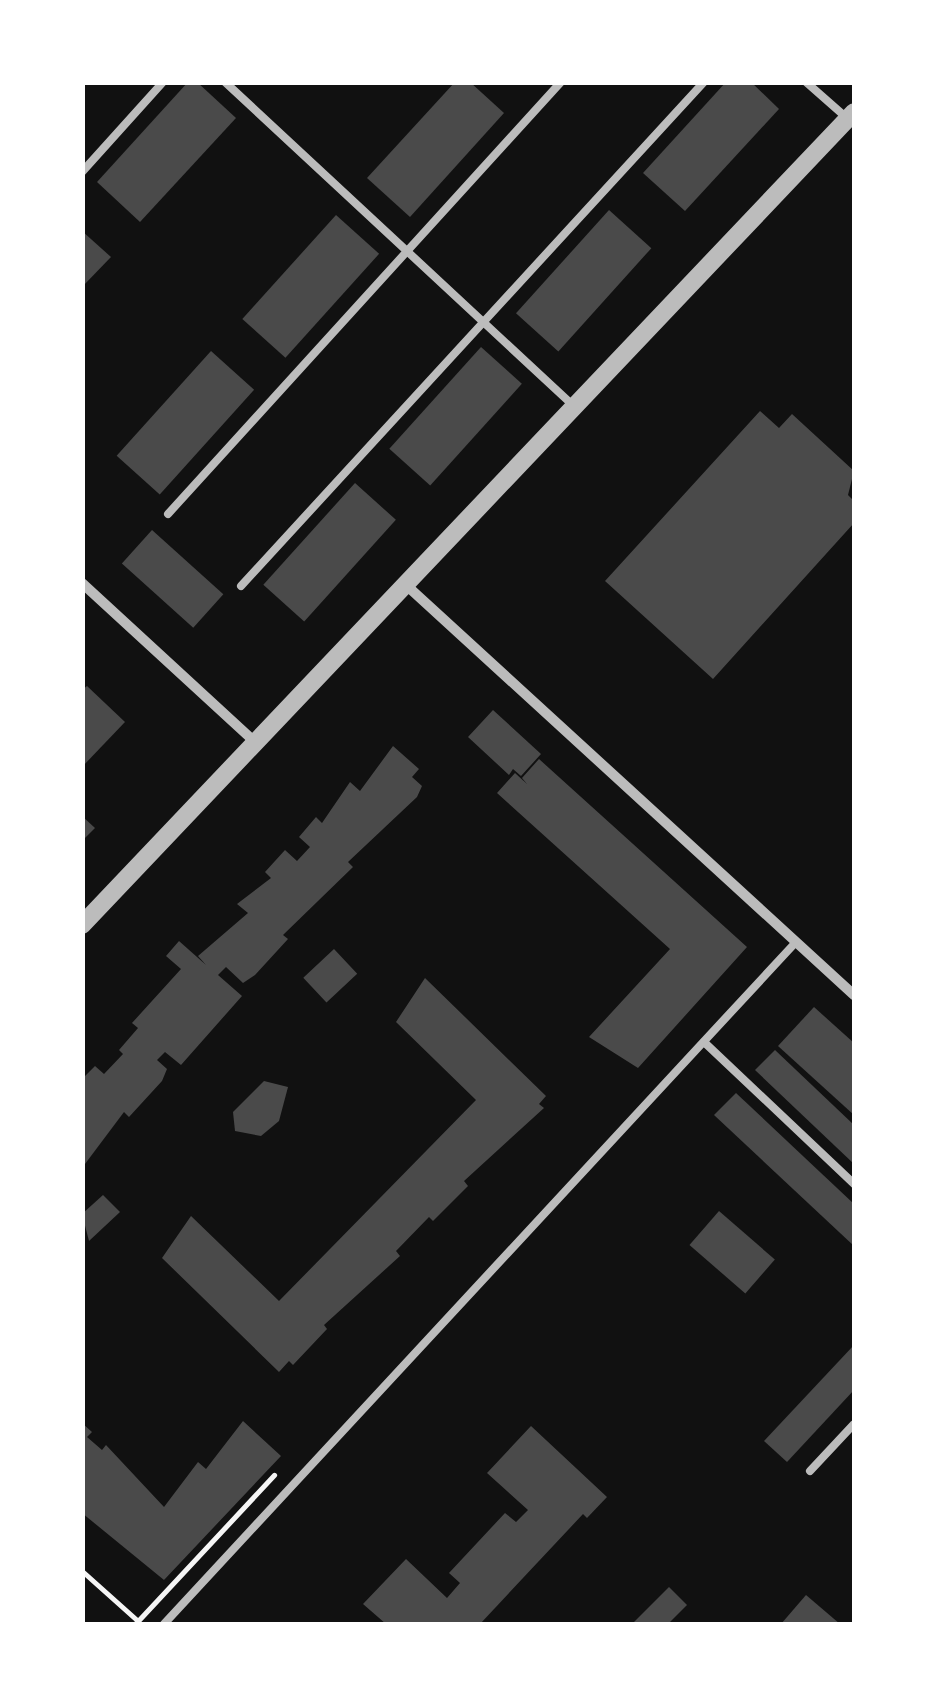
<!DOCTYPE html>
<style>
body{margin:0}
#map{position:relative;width:937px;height:1707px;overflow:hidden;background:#111;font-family:Lato,sans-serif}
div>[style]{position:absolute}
.building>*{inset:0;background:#4a4a4a;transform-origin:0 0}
.path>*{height:5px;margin:-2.5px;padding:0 2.5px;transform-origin:2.5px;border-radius:2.5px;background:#f5f5f5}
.service>*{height:8px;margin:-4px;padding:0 4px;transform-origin:4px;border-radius:4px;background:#bcbcbc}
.minor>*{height:10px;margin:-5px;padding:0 5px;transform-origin:5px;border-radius:5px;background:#bcbcbc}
.tertiary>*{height:18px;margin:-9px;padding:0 9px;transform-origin:9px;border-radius:9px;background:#bcbcbc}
span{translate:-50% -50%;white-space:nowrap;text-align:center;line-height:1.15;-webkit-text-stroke:10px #fff;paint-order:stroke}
.frame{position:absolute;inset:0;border:85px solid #fff;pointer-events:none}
</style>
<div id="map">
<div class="building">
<i style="clip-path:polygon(188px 82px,197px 82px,236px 118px,140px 222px,97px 182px)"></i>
<i style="clip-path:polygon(455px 82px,470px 82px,504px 113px,410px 217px,367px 178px)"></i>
<i style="clip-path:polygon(726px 82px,751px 82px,779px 109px,685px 211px,643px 173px)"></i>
<i style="left:609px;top:210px;width:57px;height:139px;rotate:42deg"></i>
<i style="left:336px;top:215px;width:58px;height:140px;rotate:42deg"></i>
<i style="clip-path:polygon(82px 231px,111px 257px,82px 287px)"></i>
<i style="left:481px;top:347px;width:55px;height:137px;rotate:42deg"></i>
<i style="left:211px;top:351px;width:58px;height:141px;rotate:42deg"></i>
<i style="clip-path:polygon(760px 411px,779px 428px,792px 414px,854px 471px,848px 495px,854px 501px,854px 523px,713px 679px,605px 581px)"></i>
<i style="left:355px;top:483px;width:55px;height:137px;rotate:42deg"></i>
<i style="left:152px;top:530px;width:96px;height:45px;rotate:42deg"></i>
<i style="clip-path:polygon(87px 686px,125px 722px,82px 767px,82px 690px)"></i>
<i style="clip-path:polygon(493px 710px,541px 754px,521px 776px,513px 769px,509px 775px,468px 737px)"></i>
<i style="clip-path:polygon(393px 746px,419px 769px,412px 777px,422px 786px,417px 797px,348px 862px,353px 867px,283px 935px,288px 939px,255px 975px,243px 983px,226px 967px,218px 975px,242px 996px,181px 1065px,165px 1052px,157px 1060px,167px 1069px,162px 1081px,129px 1117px,124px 1112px,82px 1168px,82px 1079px,95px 1066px,104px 1074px,123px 1054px,119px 1050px,138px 1028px,132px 1023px,181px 969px,166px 956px,179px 941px,206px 965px,198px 956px,248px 913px,237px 904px,271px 878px,265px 872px,285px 850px,297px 861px,310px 847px,299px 837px,316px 817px,322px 823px,350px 782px,360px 791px)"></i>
<i style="clip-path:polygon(539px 759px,747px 947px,638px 1068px,589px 1037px,670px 949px,497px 793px,515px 773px,527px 784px,522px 778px)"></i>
<i style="clip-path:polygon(82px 816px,95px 828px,82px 841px)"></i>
<i style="left:334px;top:949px;width:34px;height:42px;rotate:47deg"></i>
<i style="clip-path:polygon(425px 978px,546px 1096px,539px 1104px,544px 1108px,464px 1181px,468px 1186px,433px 1221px,429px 1217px,396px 1251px,400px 1256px,324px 1325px,327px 1329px,293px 1365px,289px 1361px,279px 1372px,162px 1258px,191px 1216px,279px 1301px,476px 1100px,396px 1022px)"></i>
<i style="clip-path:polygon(814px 1007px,854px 1043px,854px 1115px,778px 1046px)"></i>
<i style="clip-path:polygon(775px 1050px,854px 1125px,854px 1164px,755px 1070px)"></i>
<i style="clip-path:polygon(264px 1081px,288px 1087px,279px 1121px,261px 1136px,235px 1131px,233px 1112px)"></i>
<i style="clip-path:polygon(736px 1093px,854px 1204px,854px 1246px,714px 1115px)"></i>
<i style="clip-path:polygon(103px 1195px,120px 1212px,89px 1241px,82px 1214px)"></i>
<i style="left:719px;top:1211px;width:74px;height:45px;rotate:41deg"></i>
<i style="clip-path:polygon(854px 1345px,854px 1390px,787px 1462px,764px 1441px)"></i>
<i style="clip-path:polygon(243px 1421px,281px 1456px,164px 1580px,82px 1513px,82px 1423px,92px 1432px,87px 1437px,102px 1450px,106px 1445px,164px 1507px,198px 1462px,206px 1469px)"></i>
<i style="clip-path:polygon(531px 1426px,607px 1497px,587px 1518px,583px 1514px,480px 1624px,386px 1624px,363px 1604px,406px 1559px,447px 1598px,460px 1583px,449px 1573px,505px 1513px,516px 1522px,528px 1510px,487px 1473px)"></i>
<i style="clip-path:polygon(669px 1587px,687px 1605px,668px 1624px,632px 1624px)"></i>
<i style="clip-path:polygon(806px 1595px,840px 1624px,781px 1624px)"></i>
</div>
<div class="path">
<i style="left:82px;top:1571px;width:75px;rotate:41.8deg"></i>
<i style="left:135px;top:1624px;width:204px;rotate:-47deg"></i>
</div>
<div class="service">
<i style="left:225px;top:82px;width:474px;rotate:42.9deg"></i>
<i style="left:806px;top:82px;width:56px;rotate:41.4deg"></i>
<i style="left:82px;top:172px;width:121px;rotate:-48deg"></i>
<i style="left:168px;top:514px;width:584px;rotate:-47.71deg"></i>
<i style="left:241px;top:586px;width:684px;rotate:-47.43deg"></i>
<i style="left:704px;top:1042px;width:207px;rotate:43.4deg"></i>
<i style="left:810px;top:1471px;width:64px;rotate:-46.9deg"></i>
<i style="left:164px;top:1624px;width:930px;rotate:-47.18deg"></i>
</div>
<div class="minor">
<i style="left:82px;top:583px;width:234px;rotate:42.6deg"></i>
<i style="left:405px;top:584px;width:609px;rotate:42.47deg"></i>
</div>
<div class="tertiary">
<i style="left:82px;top:925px;width:1121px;rotate:-46.48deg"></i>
</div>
<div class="frame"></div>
</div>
